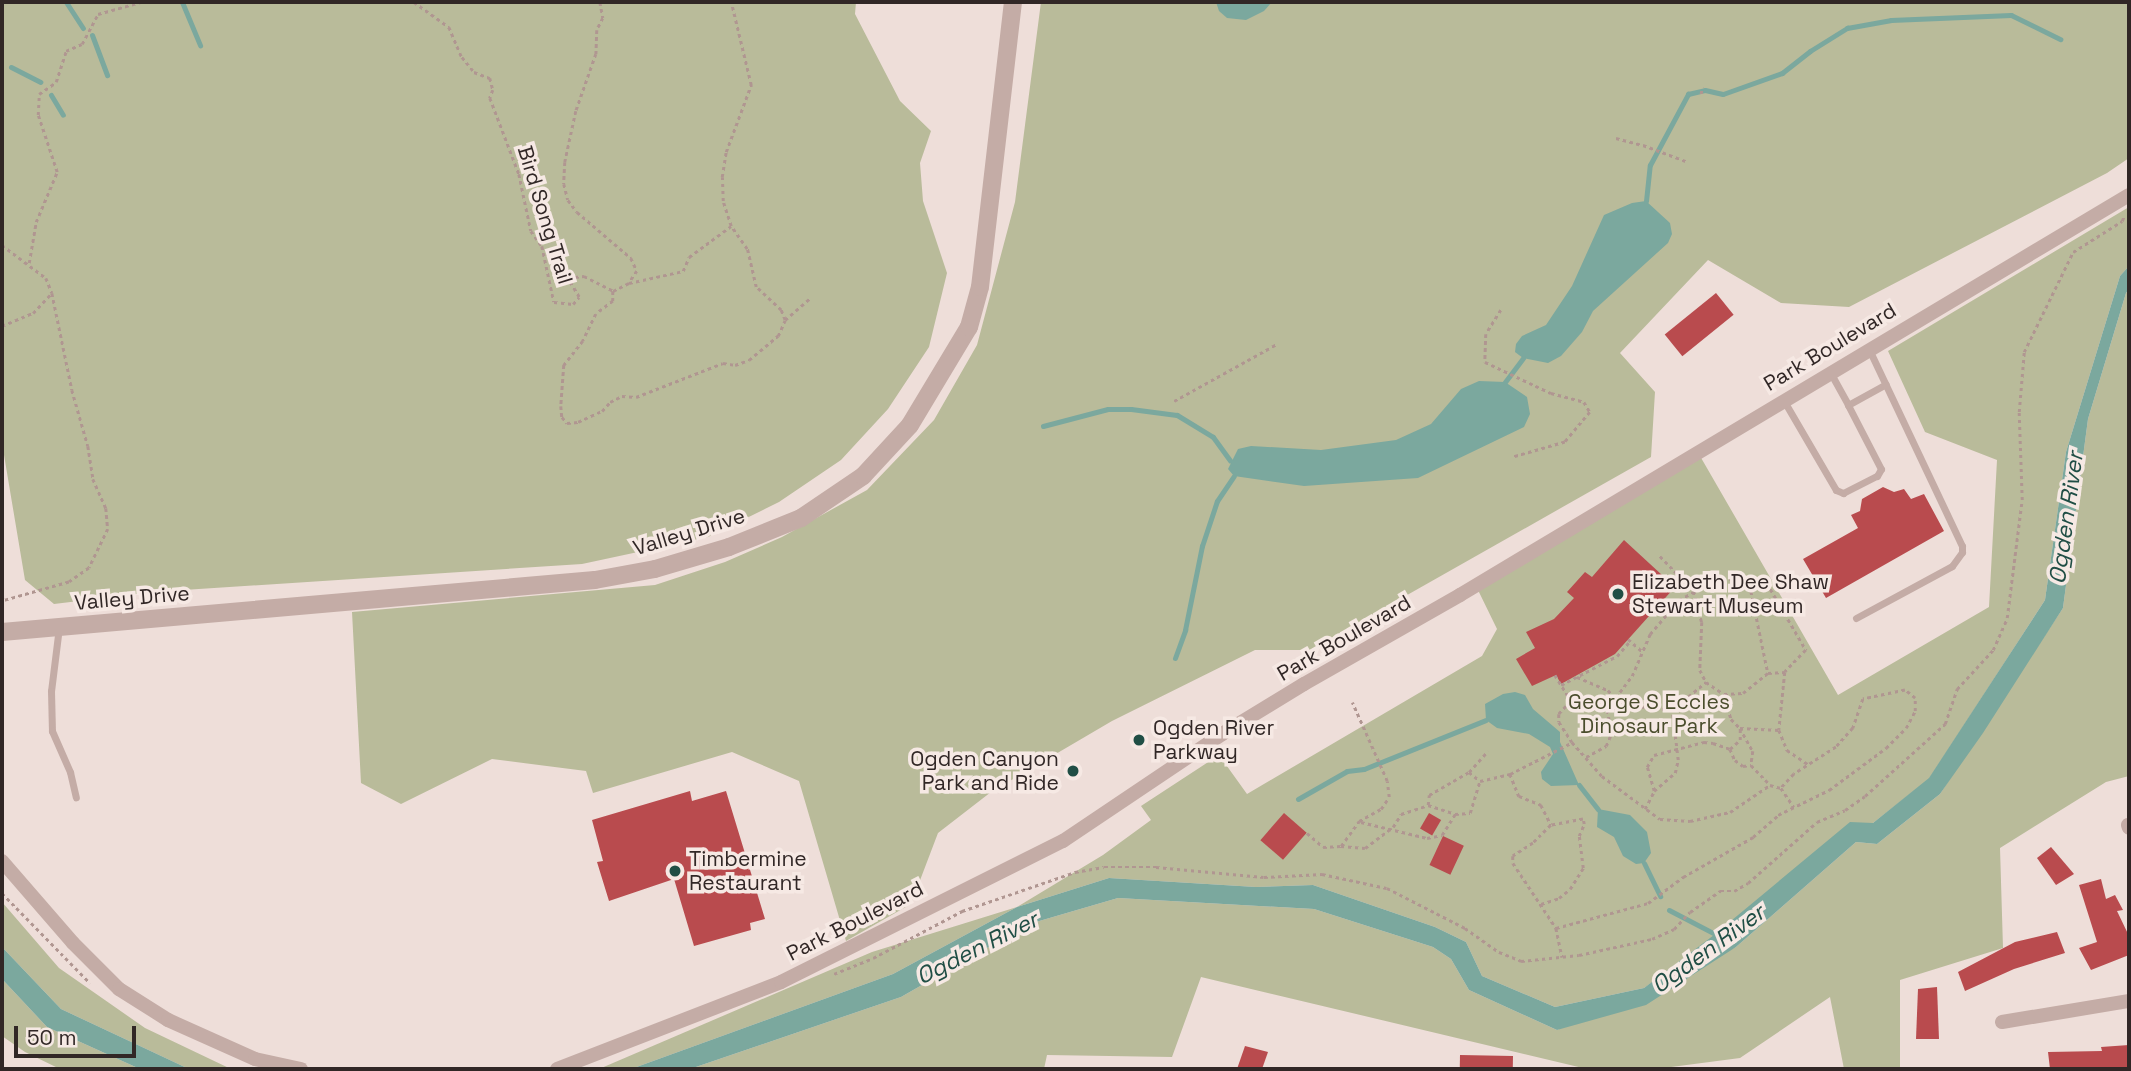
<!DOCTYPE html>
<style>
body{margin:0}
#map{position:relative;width:2131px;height:1071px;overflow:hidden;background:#eeded9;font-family:"Space Grotesk",sans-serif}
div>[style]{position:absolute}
.green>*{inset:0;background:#b9bb9a}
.water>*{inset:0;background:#7ba89e}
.stream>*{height:5px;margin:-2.5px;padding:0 2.5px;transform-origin:2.5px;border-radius:2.5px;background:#7ba89e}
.building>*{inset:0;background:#b94b4e;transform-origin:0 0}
.path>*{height:2.5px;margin-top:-1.25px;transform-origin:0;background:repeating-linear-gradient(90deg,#b09691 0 3.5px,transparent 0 7px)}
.service>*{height:7px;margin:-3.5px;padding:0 3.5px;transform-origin:3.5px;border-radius:3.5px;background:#c4aca6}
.minor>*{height:14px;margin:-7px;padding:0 7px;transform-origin:7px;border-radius:7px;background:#c4aca6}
.tertiary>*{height:18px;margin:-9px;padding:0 9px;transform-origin:9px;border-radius:9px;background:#c4aca6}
.dots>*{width:19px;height:19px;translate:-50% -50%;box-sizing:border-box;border:4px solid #f6e9e4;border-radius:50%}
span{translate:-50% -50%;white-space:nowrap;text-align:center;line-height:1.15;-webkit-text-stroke:7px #f6e9e4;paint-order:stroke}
.street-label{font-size:21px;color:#312726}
.poi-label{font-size:21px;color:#312726}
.left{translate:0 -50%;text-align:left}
.right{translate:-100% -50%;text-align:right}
.park-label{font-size:21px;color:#4a4d2c}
.water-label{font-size:23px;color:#204e45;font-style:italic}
.frame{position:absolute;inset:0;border:4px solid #312726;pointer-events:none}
.scale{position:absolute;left:14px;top:1026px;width:122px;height:32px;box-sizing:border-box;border:4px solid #312726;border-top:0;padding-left:9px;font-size:21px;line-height:24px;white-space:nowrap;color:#312726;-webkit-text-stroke:5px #f6e9e4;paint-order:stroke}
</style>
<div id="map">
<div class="green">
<i style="clip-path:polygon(2px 2px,856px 2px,855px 14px,900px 101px,931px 131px,920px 163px,923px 201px,947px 273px,929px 347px,888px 409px,841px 460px,779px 502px,708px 537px,582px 564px,153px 592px,54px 604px,25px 580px,2px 443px)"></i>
<i style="clip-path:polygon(1041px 2px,2129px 2px,2129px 158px,2107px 173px,1849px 307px,1781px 303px,1708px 260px,1620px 353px,1655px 392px,1651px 457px,1310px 650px,1255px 650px,1112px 721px,991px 792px,938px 833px,911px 904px,846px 941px,799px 781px,732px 752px,593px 793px,586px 771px,492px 759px,401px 804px,361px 783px,352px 612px,655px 585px,725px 562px,782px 537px,867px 490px,934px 420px,977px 345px,1015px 202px)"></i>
<i style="clip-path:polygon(2129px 207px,2129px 266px,2120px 276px,2066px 452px,2045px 600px,1929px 779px,1873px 823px,1644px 988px,1555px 1007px,1482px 976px,1466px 942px,1435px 927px,1313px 885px,1256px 887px,1109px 878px,1017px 907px,893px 974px,631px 1069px,599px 1069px,872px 952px,1017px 907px,1103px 855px,1151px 820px,1141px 806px,1219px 755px,1247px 794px,1482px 656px,1497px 629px,1477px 588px,1700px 456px,1838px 695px,1989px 607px,1997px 460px,1925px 432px,1888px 351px)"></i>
<i style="clip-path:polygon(2129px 289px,2129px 776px,2106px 782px,2000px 848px,2003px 948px,1900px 980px,1900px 1069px,1844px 1069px,1830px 997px,1740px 1058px,1656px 1069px,1587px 1069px,1201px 977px,1172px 1057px,1047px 1055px,1044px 1069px,690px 1069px,901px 997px,1029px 924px,1118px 898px,1314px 909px,1433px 947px,1451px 959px,1469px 990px,1557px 1030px,1736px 947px,1856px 842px,1877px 844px,1940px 794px,2063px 608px,2088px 419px,2126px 293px)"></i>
<i style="clip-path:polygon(2px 902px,59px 968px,145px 1028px,231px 1069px,189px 1069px,61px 1009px,2px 947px)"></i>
<i style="clip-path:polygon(2px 979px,47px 1027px,140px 1069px,60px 1069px,25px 1052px,2px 1036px)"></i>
</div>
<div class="water">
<i style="clip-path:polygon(1216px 2px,1272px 2px,1264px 11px,1246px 20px,1227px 18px,1219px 11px)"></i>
<i style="clip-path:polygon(1646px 201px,1670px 223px,1672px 234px,1668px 243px,1593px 311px,1582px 332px,1561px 356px,1548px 363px,1523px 358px,1515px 352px,1516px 344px,1522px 336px,1546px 325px,1572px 286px,1604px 215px,1632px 203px)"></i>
<i style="clip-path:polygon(2129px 266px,2129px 289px,2126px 293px,2088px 419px,2063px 608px,1983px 733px,1940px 794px,1877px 844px,1856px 842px,1736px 947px,1646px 1005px,1557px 1030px,1469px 990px,1451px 959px,1433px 947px,1314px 909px,1118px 898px,1029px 924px,901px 997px,690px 1069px,631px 1069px,893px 974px,1017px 907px,1109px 878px,1256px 887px,1313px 885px,1435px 927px,1466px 942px,1482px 976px,1555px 1007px,1644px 988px,1714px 935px,1850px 822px,1873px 823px,1929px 778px,2045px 600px,2066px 452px,2120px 276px)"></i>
<i style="clip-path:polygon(1479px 381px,1505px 382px,1527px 397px,1530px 414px,1524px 427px,1418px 478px,1304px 486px,1234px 476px,1228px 469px,1238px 449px,1251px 446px,1321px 450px,1396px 440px,1431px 424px,1461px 389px)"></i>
<i style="clip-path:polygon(1515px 692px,1525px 695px,1533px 709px,1560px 732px,1560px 742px,1579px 785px,1551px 786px,1542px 779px,1541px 772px,1553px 754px,1550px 747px,1529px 734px,1497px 728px,1486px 720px,1485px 704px,1503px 694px)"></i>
<i style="clip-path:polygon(1598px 809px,1630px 815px,1647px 832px,1651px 853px,1644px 863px,1636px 864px,1623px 856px,1614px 837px,1597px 827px)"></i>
<i style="clip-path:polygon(2px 947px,61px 1009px,189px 1069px,140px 1069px,47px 1027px,2px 979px)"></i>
</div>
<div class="stream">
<i style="left:66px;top:2px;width:31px;rotate:57deg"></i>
<i style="left:182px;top:2px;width:47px;rotate:67.3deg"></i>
<i style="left:92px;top:35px;width:43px;rotate:69.4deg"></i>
<i style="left:11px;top:67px;width:33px;rotate:27deg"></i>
<i style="left:51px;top:95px;width:23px;rotate:59deg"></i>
<i style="left:1646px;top:201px;width:36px;rotate:-84deg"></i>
<i style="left:1650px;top:165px;width:81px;rotate:-61.8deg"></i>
<i style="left:1688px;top:94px;width:17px;rotate:-13deg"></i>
<i style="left:1705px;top:90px;width:18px;rotate:13deg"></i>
<i style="left:1723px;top:94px;width:63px;rotate:-19.6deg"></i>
<i style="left:1782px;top:73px;width:36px;rotate:-38deg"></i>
<i style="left:1810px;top:51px;width:44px;rotate:-31.9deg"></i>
<i style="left:1847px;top:28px;width:45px;rotate:-10.3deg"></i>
<i style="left:1891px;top:20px;width:120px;rotate:-2.4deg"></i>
<i style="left:2011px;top:15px;width:55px;rotate:26.1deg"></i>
<i style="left:1505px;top:382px;width:30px;rotate:-53deg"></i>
<i style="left:1043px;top:426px;width:67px;rotate:-14.7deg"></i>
<i style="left:1108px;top:409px;width:23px"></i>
<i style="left:1131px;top:409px;width:46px;rotate:7.4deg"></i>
<i style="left:1177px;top:415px;width:42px;rotate:31.4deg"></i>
<i style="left:1213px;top:437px;width:29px;rotate:54deg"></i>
<i style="left:1175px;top:658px;width:30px;rotate:-70deg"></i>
<i style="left:1185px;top:630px;width:86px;rotate:-78.6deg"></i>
<i style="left:1202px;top:546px;width:47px;rotate:-71.6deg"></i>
<i style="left:1217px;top:501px;width:30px;rotate:-56deg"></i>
<i style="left:1579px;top:785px;width:31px;rotate:52deg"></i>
<i style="left:1298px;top:799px;width:56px;rotate:-29.7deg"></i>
<i style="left:1347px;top:771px;width:17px;rotate:-7deg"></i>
<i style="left:1364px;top:769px;width:131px;rotate:-21.9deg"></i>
<i style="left:1644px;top:863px;width:37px;rotate:64deg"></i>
<i style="left:1669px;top:910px;width:56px;rotate:27.5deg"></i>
</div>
<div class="building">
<i style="left:1716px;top:293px;width:28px;height:66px;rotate:51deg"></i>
<i style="clip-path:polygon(1883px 487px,1894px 492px,1904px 489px,1911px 499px,1924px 494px,1944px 531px,1826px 598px,1803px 559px,1858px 528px,1851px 515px,1860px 511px,1862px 499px)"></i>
<i style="clip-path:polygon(1624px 540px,1675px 587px,1615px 654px,1561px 684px,1556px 675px,1532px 686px,1516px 659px,1535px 648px,1526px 632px,1554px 619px,1574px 598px,1567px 592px,1585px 572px,1592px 577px)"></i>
<i style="clip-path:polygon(690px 791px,692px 801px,726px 791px,765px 919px,750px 923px,751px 930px,694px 946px,674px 879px,609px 901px,597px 862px,603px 861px,592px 820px)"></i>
<i style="left:1284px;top:813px;width:30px;height:36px;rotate:41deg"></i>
<i style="left:1429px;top:813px;width:14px;height:18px;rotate:30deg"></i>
<i style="left:1443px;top:836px;width:23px;height:32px;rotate:25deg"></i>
<i style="clip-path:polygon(2051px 847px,2074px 874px,2056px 885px,2037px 858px)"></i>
<i style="clip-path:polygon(2101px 879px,2106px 899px,2115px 895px,2123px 910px,2117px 911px,2129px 936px,2129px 955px,2091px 970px,2079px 948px,2097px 942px,2079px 885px)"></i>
<i style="clip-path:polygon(2057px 932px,2065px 953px,2014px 969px,1965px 991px,1958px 972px,2015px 942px)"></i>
<i style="clip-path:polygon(1937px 987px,1939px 1039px,1916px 1039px,1918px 989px)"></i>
<i style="clip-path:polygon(2129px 1045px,2129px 1067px,2050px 1069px,2048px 1052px,2102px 1051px,2101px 1047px)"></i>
<i style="clip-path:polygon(1245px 1046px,1268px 1052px,1262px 1069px,1237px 1069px)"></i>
<i style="left:1460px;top:1055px;width:53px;height:14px;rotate:1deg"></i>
</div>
<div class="path">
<i style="left:414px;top:2px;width:43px;rotate:35.5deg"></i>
<i style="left:449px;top:27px;width:33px;rotate:67deg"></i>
<i style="left:462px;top:57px;width:19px;rotate:51deg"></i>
<i style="left:474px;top:72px;width:17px;rotate:21deg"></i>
<i style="left:490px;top:78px;width:12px;rotate:76deg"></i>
<i style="left:493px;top:90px;width:9px;rotate:111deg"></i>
<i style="left:490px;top:98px;width:81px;rotate:69.1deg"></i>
<i style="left:519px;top:174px;width:58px;rotate:78.1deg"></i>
<i style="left:531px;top:231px;width:19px;rotate:54deg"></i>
<i style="left:542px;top:246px;width:57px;rotate:77.9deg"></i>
<i style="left:554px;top:302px;width:19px;rotate:6deg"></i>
<i style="left:573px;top:304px;width:9px;rotate:-49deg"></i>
<i style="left:579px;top:297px;width:21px;rotate:-121deg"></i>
<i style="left:568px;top:279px;width:7px;rotate:-16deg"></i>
<i style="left:575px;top:277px;width:9px;rotate:-6deg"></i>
<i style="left:584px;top:276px;width:33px;rotate:27deg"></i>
<i style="left:613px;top:291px;width:10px;rotate:90deg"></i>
<i style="left:613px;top:301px;width:21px;rotate:143deg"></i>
<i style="left:596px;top:314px;width:30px;rotate:116deg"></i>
<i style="left:583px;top:341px;width:31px;rotate:128deg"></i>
<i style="left:564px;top:365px;width:41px;rotate:94.2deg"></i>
<i style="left:561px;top:406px;width:11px;rotate:85deg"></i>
<i style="left:562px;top:417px;width:8px;rotate:50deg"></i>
<i style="left:567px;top:423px;width:11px;rotate:-5deg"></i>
<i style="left:578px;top:422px;width:26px;rotate:-25deg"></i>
<i style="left:602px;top:411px;width:12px;rotate:-48deg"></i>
<i style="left:610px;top:402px;width:13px;rotate:-27deg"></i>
<i style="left:622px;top:396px;width:14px;rotate:4deg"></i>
<i style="left:636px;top:397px;width:93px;rotate:-21.3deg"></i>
<i style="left:723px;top:363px;width:12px;rotate:9deg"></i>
<i style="left:735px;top:365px;width:15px;rotate:-20deg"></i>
<i style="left:749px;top:360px;width:38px;rotate:-40deg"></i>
<i style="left:778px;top:336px;width:17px;rotate:-66deg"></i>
<i style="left:785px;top:320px;width:11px;rotate:-112deg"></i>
<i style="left:781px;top:310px;width:34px;rotate:-137deg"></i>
<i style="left:756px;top:287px;width:39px;rotate:-103deg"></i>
<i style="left:747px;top:249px;width:28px;rotate:-125deg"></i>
<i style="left:731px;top:226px;width:26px;rotate:-108deg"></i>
<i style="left:723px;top:201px;width:24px;rotate:-92deg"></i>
<i style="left:722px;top:177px;width:25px;rotate:-81deg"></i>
<i style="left:726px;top:152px;width:72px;rotate:-69.5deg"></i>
<i style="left:751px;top:85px;width:85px;rotate:-103.5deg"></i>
<i style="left:600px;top:2px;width:16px;rotate:79deg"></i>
<i style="left:603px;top:18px;width:13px;rotate:117deg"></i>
<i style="left:597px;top:30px;width:24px;rotate:92deg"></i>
<i style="left:596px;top:54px;width:60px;rotate:109.3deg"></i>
<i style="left:576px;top:111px;width:52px;rotate:102.2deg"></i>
<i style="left:565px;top:162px;width:22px;rotate:93deg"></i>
<i style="left:564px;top:184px;width:16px;rotate:76deg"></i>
<i style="left:568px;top:200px;width:15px;rotate:53deg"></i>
<i style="left:577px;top:212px;width:71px;rotate:40.4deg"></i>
<i style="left:631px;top:258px;width:14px;rotate:65deg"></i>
<i style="left:637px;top:271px;width:14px;rotate:124deg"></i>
<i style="left:1701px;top:94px;width:7px;rotate:-82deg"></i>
<i style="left:1616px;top:138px;width:28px;rotate:15deg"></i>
<i style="left:1643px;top:145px;width:48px;rotate:20.7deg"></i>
<i style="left:2px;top:245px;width:55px;rotate:36.9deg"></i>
<i style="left:46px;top:278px;width:16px;rotate:68deg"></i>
<i style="left:52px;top:293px;width:99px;rotate:78.3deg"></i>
<i style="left:72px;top:390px;width:58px;rotate:74.1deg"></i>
<i style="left:88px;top:446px;width:33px;rotate:81deg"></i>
<i style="left:93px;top:479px;width:32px;rotate:66deg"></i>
<i style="left:106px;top:508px;width:21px;rotate:85deg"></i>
<i style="left:108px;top:529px;width:43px;rotate:116deg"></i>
<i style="left:89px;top:568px;width:24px;rotate:145deg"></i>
<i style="left:69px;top:582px;width:70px;rotate:164.2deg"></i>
<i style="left:29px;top:263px;width:42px;rotate:-80.3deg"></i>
<i style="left:36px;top:222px;width:54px;rotate:-67.2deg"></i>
<i style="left:57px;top:172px;width:60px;rotate:-108.4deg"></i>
<i style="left:38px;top:115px;width:21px;rotate:-87deg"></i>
<i style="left:39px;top:94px;width:21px;rotate:-35deg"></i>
<i style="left:56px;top:82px;width:33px;rotate:-72deg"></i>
<i style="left:66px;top:51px;width:17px;rotate:-24deg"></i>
<i style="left:82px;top:44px;width:34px;rotate:-62deg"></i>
<i style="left:98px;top:14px;width:45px;rotate:-15.6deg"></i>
<i style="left:613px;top:291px;width:18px;rotate:-27deg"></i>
<i style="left:629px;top:283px;width:55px;rotate:-12.5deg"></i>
<i style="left:683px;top:271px;width:15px;rotate:-67deg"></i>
<i style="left:689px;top:257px;width:52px;rotate:-36.4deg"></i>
<i style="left:1501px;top:310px;width:28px;rotate:122deg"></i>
<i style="left:1486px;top:334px;width:28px;rotate:92deg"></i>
<i style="left:1485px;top:362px;width:73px;rotate:25.2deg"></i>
<i style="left:1551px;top:393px;width:34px;rotate:15deg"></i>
<i style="left:1584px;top:402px;width:12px;rotate:59deg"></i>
<i style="left:1590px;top:412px;width:39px;rotate:130deg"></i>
<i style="left:1565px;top:442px;width:54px;rotate:163.9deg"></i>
<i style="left:785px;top:320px;width:32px;rotate:-41deg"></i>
<i style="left:2px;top:326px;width:34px;rotate:-23deg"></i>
<i style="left:33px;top:313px;width:26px;rotate:-47deg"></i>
<i style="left:1174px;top:401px;width:118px;rotate:-29deg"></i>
<i style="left:1660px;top:556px;width:49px;rotate:45.8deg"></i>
<i style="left:1694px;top:591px;width:32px;rotate:76deg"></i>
<i style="left:1702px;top:622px;width:48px;rotate:92.4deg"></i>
<i style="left:1700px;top:670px;width:13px;rotate:63deg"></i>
<i style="left:1706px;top:682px;width:22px;rotate:34deg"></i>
<i style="left:1724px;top:694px;width:19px;rotate:-3deg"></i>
<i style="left:1743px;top:693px;width:32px;rotate:-39deg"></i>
<i style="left:1768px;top:673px;width:17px;rotate:-3deg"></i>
<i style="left:1743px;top:583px;width:24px"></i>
<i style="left:1767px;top:583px;width:78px;rotate:59.8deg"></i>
<i style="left:1806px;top:650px;width:30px;rotate:134deg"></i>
<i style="left:1785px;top:672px;width:58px;rotate:95.9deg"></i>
<i style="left:1779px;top:730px;width:22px;rotate:68deg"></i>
<i style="left:1787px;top:750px;width:25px;rotate:34deg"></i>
<i style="left:1628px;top:639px;width:18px;rotate:41deg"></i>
<i style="left:1555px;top:675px;width:31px;rotate:58deg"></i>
<i style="left:1571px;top:701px;width:30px;rotate:17deg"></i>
<i style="left:1600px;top:710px;width:21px;rotate:-17deg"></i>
<i style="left:1620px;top:704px;width:52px;rotate:6.6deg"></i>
<i style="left:1672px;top:710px;width:44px;rotate:-39.5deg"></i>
<i style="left:1577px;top:677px;width:34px;rotate:23deg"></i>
<i style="left:1608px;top:690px;width:18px;rotate:49deg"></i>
<i style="left:1561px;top:685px;width:63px;rotate:-27.4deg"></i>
<i style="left:1617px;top:656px;width:20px;rotate:-49deg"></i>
<i style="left:1724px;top:694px;width:26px;rotate:74deg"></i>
<i style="left:1731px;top:719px;width:13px;rotate:45deg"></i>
<i style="left:1740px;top:728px;width:26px;rotate:61deg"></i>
<i style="left:1753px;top:751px;width:14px;rotate:98deg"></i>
<i style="left:1571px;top:701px;width:18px;rotate:133deg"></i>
<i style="left:1559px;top:714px;width:8px;rotate:90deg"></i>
<i style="left:1559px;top:722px;width:24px;rotate:57deg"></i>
<i style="left:1572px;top:742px;width:45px;rotate:48.6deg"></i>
<i style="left:1602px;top:776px;width:72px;rotate:36.6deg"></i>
<i style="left:1660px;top:819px;width:30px;rotate:4deg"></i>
<i style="left:1690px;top:821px;width:41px;rotate:-12.7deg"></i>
<i style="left:1730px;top:812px;width:48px;rotate:-34deg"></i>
<i style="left:1740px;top:740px;width:12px;rotate:-90deg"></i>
<i style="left:1740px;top:728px;width:39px;rotate:3deg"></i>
<i style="left:1730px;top:749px;width:13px;rotate:-42deg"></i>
<i style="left:1586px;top:757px;width:23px;rotate:-29deg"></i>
<i style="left:1606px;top:746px;width:13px;rotate:-67deg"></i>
<i style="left:1611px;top:734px;width:25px;rotate:-99deg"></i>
<i style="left:1607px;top:709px;width:41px;rotate:-52.9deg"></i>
<i style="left:1632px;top:676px;width:46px;rotate:-66.8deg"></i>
<i style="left:1650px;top:634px;width:45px;rotate:-49.5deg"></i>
<i style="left:1679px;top:600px;width:41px;rotate:-29.1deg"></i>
<i style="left:1715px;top:580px;width:20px;rotate:-6deg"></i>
<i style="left:1735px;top:578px;width:21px;rotate:39deg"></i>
<i style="left:1751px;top:591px;width:84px;rotate:78.3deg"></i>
<i style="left:1469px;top:772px;width:14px;rotate:39deg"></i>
<i style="left:1510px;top:774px;width:24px;rotate:68deg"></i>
<i style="left:1519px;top:796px;width:24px;rotate:22deg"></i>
<i style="left:1541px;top:805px;width:22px;rotate:63deg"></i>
<i style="left:1654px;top:791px;width:25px;rotate:-106deg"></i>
<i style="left:1647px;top:767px;width:14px;rotate:-60deg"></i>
<i style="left:1654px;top:755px;width:52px;rotate:-14.6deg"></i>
<i style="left:1704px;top:742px;width:9px;rotate:6deg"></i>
<i style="left:1713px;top:743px;width:18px;rotate:19deg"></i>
<i style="left:1730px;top:749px;width:12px;rotate:66deg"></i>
<i style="left:1735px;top:760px;width:10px;rotate:37deg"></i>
<i style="left:1743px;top:766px;width:8px;rotate:-7deg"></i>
<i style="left:1751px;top:765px;width:28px;rotate:46deg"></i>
<i style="left:1770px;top:785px;width:11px;rotate:15deg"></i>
<i style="left:1781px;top:788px;width:23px;rotate:56deg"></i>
<i style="left:1428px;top:805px;width:10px;rotate:-84deg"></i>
<i style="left:1429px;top:795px;width:46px;rotate:-29.9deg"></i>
<i style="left:1469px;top:772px;width:28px;rotate:-48deg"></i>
<i style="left:1645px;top:809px;width:20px;rotate:-63deg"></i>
<i style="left:1654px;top:791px;width:28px;rotate:-41deg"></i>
<i style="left:1675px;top:773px;width:13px;rotate:-77deg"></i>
<i style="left:1678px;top:760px;width:50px;rotate:-96.8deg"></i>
<i style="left:1361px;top:822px;width:68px;rotate:13.6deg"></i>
<i style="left:1427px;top:838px;width:15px;rotate:-11deg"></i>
<i style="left:1442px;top:835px;width:25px;rotate:-58deg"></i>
<i style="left:1307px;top:833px;width:21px;rotate:41deg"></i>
<i style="left:1323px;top:847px;width:18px;rotate:-3deg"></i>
<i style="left:1341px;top:846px;width:31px;rotate:-54deg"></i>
<i style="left:1359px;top:821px;width:25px;rotate:-29deg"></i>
<i style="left:1381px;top:809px;width:14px;rotate:-56deg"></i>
<i style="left:1389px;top:797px;width:16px;rotate:-97deg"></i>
<i style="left:1387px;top:781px;width:86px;rotate:-113.9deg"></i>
<i style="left:1341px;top:846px;width:24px;rotate:5deg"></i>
<i style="left:1365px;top:848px;width:35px;rotate:-37deg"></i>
<i style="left:1393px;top:827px;width:15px;rotate:-58deg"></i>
<i style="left:1401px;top:814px;width:28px;rotate:-18deg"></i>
<i style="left:1428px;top:805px;width:28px;rotate:18deg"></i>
<i style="left:1455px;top:814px;width:15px;rotate:-4deg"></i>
<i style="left:1470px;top:813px;width:34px;rotate:-73deg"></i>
<i style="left:1480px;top:781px;width:31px;rotate:-13deg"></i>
<i style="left:1510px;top:774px;width:68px;rotate:-26.9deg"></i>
<i style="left:2px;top:893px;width:126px;rotate:45.6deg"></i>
<i style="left:1541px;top:904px;width:19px;rotate:-18deg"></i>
<i style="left:1559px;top:898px;width:14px;rotate:-39deg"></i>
<i style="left:1570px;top:889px;width:25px;rotate:-58deg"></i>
<i style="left:1583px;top:868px;width:32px;rotate:-97deg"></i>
<i style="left:1579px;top:836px;width:13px;rotate:-67deg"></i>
<i style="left:1584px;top:824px;width:5px;rotate:-101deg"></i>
<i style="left:1583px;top:819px;width:33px;rotate:169deg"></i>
<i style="left:1551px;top:825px;width:25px;rotate:135deg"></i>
<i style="left:1533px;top:843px;width:24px;rotate:147deg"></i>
<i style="left:1513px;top:856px;width:7px;rotate:90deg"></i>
<i style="left:1513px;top:863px;width:78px;rotate:56.5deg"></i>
<i style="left:1556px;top:928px;width:30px;rotate:78deg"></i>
<i style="left:1556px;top:928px;width:95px;rotate:-15.2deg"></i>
<i style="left:1648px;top:903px;width:44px;rotate:-36.6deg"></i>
<i style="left:1683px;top:877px;width:81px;rotate:-29.7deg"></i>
<i style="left:1753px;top:837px;width:33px;rotate:-41deg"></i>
<i style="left:1778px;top:815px;width:57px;rotate:-26.1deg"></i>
<i style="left:1829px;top:790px;width:71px;rotate:-36.4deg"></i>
<i style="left:1886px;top:748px;width:28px;rotate:-45deg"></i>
<i style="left:1906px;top:728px;width:19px;rotate:-62deg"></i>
<i style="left:1915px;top:711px;width:13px;rotate:-90deg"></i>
<i style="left:1915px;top:698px;width:13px;rotate:-141deg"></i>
<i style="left:1905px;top:690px;width:43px;rotate:167.9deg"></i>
<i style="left:1863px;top:699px;width:31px;rotate:109deg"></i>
<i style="left:1853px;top:728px;width:25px;rotate:132deg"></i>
<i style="left:1836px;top:747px;width:50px;rotate:147.3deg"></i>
<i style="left:1794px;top:774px;width:19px;rotate:133deg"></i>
<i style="left:834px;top:974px;width:42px;rotate:-22.3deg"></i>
<i style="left:873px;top:958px;width:101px;rotate:-27.8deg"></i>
<i style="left:962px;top:911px;width:120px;rotate:-19deg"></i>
<i style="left:1075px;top:872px;width:29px;rotate:-10deg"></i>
<i style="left:1104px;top:867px;width:52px"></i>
<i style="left:1156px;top:867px;width:108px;rotate:5.3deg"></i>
<i style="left:1264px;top:877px;width:58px;rotate:-3deg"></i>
<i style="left:1322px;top:874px;width:66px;rotate:12.2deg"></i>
<i style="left:1387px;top:888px;width:88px;rotate:27.1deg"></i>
<i style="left:1465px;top:928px;width:42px;rotate:35.2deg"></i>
<i style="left:1499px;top:952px;width:24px;rotate:22deg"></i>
<i style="left:1521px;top:961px;width:58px;rotate:-5.9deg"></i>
<i style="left:1579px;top:955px;width:75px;rotate:-12.4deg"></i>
<i style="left:1652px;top:939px;width:24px;rotate:-24deg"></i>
<i style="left:1674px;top:929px;width:23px;rotate:-47deg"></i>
<i style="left:1690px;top:912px;width:37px;rotate:-35deg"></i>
<i style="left:1720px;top:891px;width:14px"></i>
<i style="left:1734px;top:891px;width:16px;rotate:-30deg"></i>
<i style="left:1748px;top:883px;width:92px;rotate:-41.5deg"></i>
<i style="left:1817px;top:822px;width:30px;rotate:-23deg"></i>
<i style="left:1845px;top:810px;width:24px;rotate:-35deg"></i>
<i style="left:1865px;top:796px;width:108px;rotate:-42deg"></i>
<i style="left:1945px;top:724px;width:37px;rotate:-71deg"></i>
<i style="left:1957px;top:689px;width:53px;rotate:-47.3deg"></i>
<i style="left:1993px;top:650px;width:35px;rotate:-66deg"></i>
<i style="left:2007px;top:618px;width:119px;rotate:-82.8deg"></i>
<i style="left:2022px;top:500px;width:88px;rotate:-92deg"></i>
<i style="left:2019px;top:412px;width:60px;rotate:-85.2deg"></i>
<i style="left:2024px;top:352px;width:111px;rotate:-63.9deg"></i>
<i style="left:2073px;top:252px;width:58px;rotate:-32.3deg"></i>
<i style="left:2122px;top:221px;width:5px;rotate:-68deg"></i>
</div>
<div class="service">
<i style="left:1830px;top:372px;width:38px;rotate:61deg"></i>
<i style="left:1784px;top:401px;width:103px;rotate:59.7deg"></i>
<i style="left:1836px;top:490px;width:8px;rotate:23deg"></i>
<i style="left:1843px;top:493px;width:38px;rotate:-27deg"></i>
<i style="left:1877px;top:476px;width:8px;rotate:-60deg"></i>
<i style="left:1881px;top:469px;width:72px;rotate:-117.3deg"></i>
<i style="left:1848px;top:405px;width:43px;rotate:-28.9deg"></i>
<i style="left:1856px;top:618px;width:109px;rotate:-28.4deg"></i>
<i style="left:1952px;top:566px;width:17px;rotate:-54deg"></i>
<i style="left:1962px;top:552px;width:6px;rotate:-90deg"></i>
<i style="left:1962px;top:546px;width:218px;rotate:-115.3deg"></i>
<i style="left:59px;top:627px;width:64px;rotate:97.1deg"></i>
<i style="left:51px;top:691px;width:40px;rotate:88.6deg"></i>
<i style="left:52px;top:731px;width:45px;rotate:66.3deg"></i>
<i style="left:70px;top:772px;width:26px;rotate:77deg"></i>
</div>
<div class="minor">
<i style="left:2128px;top:825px;width:3px;rotate:72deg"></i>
<i style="left:2px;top:861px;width:108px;rotate:49.1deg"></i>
<i style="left:73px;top:943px;width:65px;rotate:45deg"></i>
<i style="left:119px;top:989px;width:58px;rotate:32.3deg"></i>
<i style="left:168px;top:1020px;width:95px;rotate:24.1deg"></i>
<i style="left:255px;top:1059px;width:47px;rotate:12.3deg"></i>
<i style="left:2002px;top:1022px;width:129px;rotate:-9.4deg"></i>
<i style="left:557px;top:1069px;width:240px;rotate:-21.2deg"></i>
<i style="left:781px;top:982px;width:315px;rotate:-26.6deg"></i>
<i style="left:1063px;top:841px;width:192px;rotate:-33.9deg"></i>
<i style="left:1222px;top:734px;width:96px;rotate:-31.4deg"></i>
<i style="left:1304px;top:684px;width:180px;rotate:-29.7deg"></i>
<i style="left:1460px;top:595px;width:779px;rotate:-30.88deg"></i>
</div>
<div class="tertiary">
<i style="left:2px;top:632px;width:595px;rotate:-5.01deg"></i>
<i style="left:595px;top:580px;width:61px;rotate:-10.4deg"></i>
<i style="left:655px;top:569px;width:77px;rotate:-16.6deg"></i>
<i style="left:729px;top:547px;width:78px;rotate:-21.9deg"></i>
<i style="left:801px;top:518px;width:75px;rotate:-34.1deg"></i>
<i style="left:863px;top:476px;width:69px;rotate:-47.3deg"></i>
<i style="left:910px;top:425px;width:114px;rotate:-59deg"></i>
<i style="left:969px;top:327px;width:41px;rotate:-74.6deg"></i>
<i style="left:980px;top:287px;width:287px;rotate:-83.4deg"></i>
</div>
<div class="dots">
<i style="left:1618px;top:594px;background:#204e45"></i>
<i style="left:1139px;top:740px;background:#204e45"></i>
<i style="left:1073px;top:771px;background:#204e45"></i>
<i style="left:675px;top:871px;background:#204e45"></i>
</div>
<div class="street-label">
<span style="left:545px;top:215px;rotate:73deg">Bird Song Trail</span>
<span style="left:1830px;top:347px;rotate:-31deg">Park Boulevard</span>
<span style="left:689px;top:532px;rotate:-17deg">Valley Drive</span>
<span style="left:132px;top:598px;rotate:-5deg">Valley Drive</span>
<span style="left:1344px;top:638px;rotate:-30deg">Park Boulevard</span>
<span style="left:855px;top:921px;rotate:-27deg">Park Boulevard</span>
</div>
<div class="poi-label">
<span class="left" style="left:1632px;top:594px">Elizabeth Dee Shaw<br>Stewart Museum</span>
<span class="left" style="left:1153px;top:740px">Ogden River<br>Parkway</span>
<span class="right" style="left:1059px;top:771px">Ogden Canyon<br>Park and Ride</span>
<span class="left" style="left:689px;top:871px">Timbermine<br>Restaurant</span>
</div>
<div class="park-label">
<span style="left:1649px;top:714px">George S Eccles<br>Dinosaur Park</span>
</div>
<div class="water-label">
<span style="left:2066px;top:518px;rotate:-82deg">Ogden River</span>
<span style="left:977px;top:948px;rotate:-27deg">Ogden River</span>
<span style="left:1708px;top:949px;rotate:-36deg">Ogden River</span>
</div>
<div class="frame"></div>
<div class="scale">50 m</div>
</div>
